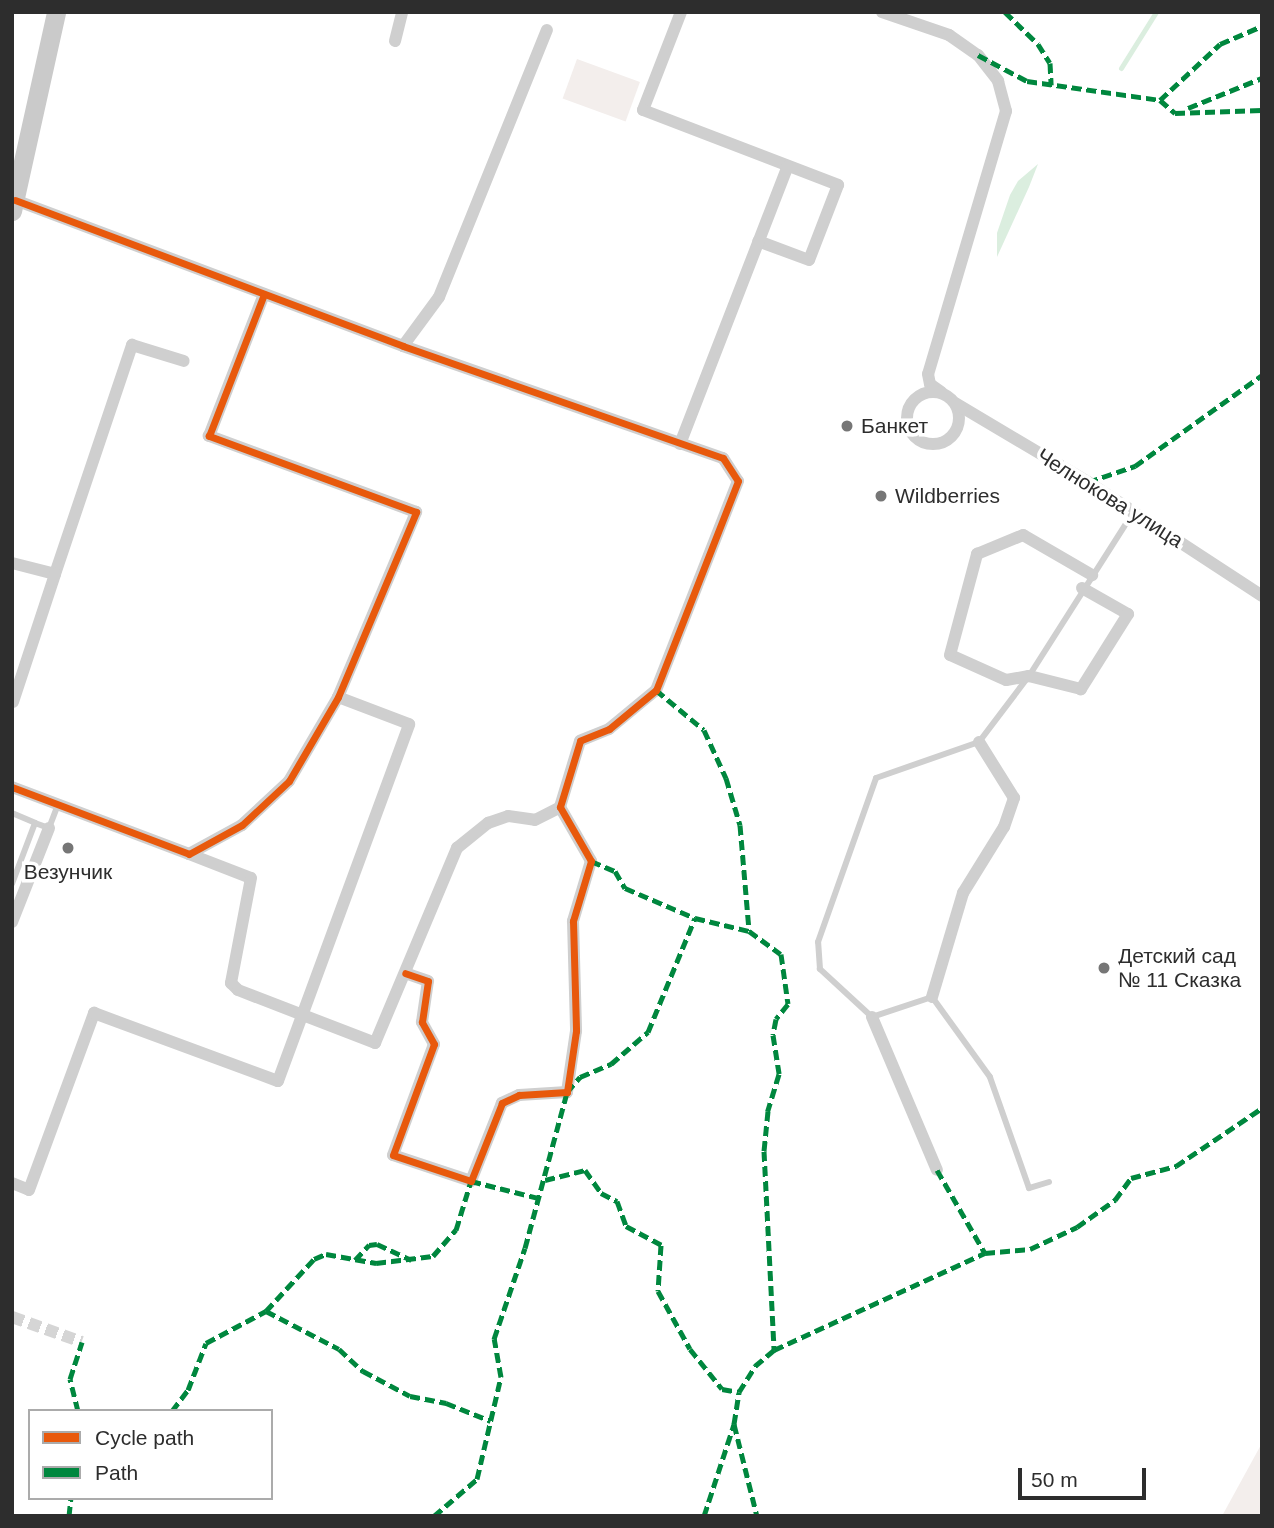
<!DOCTYPE html>
<meta charset="utf-8">
<style>
body{margin:0}
#map{position:relative;width:1274px;height:1528px;overflow:hidden;background:#fff;font-family:Helvetica,sans-serif}
div>[style]{position:absolute}
.green>*{inset:0;background:#f3eeec;transform-origin:0 0}
.water>*{inset:0;background:#dbeedf}
.stream>*{height:5px;margin:-2.5px;padding:0 2.5px;transform-origin:2.5px;border-radius:2.5px;background:#dbeedf}
.street-tunnel>*{height:12px;margin-top:-6px;transform-origin:0;background:repeating-linear-gradient(90deg,#d5d5d5 0 12px,transparent 0 18px)}
.lane>*{height:6px;margin:-3px;padding:0 3px;transform-origin:3px;border-radius:3px;background:#cfcfcf}
.street>*{height:12px;margin:-6px;padding:0 6px;transform-origin:6px;border-radius:6px;background:#cfcfcf}
.street>.ring{margin:-6px;padding:0;box-sizing:content-box;background:none;border:12px solid #cfcfcf;border-radius:50%}
.secondary>*{height:19px;margin:-9.5px;padding:0 9.5px;transform-origin:9.5px;border-radius:9.5px;background:#cacaca}
.quiet>*{height:5px;margin-top:-2.5px;transform-origin:0;background:repeating-linear-gradient(90deg,#00873e 0 10px,transparent 0 15px)}
.cycleway>*{height:7px;margin:-3.5px;padding:0 3.5px;transform-origin:3.5px;border-radius:3.5px;background:#e8590c}
.dots>*{width:19px;height:19px;translate:-50% -50%;box-sizing:border-box;border:4px solid #fff;border-radius:50%}
span{translate:-50% -50%;white-space:nowrap;text-align:center;line-height:1.15;-webkit-text-stroke:7px #fff;paint-order:stroke}
.poi-label{font-size:21px;color:#2d2d2d}
.left{translate:0 -50%;text-align:left}
.street-label{font-size:21px;color:#2d2d2d}
.frame{position:absolute;inset:0;border:14px solid #2d2d2d;pointer-events:none}
.legend{position:absolute;left:28px;top:1409px;width:245px;height:91px;box-sizing:border-box;background:#fff;border:2px solid #ababab;margin:0;padding:9px 12px;list-style:none;font-size:21px;color:#2d2d2d}
.legend li{display:flex;align-items:center;gap:14px;height:35px}
.legend b{width:35px;border:2px solid #ababab}
.scale{position:absolute;left:1018px;top:1468px;width:128px;height:32px;box-sizing:border-box;border:4px solid #2d2d2d;border-top:0;padding-left:9px;font-size:21px;line-height:24px;white-space:nowrap;color:#2d2d2d;-webkit-text-stroke:5px #fff;paint-order:stroke}
</style>
<div id="map">
<div class="green">
<i style="left:577px;top:59px;width:67px;height:42px;rotate:20deg"></i>
<i style="clip-path:polygon(1262px 1443px,1262px 1516px,1222px 1516px)"></i>
</div>
<div class="water">
<i style="clip-path:polygon(1038px 164px,1029px 187px,997px 257px,997px 233px,1010px 195px,1018px 181px)"></i>
</div>
<div class="stream">
<i style="left:1121px;top:68px;width:66px;rotate:-58deg"></i>
</div>
<div class="street-tunnel">
<i style="left:12px;top:1317px;width:74px;rotate:19.7deg"></i>
</div>
<div class="lane">
<i style="left:12px;top:813px;width:25px;rotate:23deg"></i>
<i style="left:35px;top:823px;width:65px;rotate:110.7deg"></i>
<i style="left:35px;top:823px;width:15px;rotate:20deg"></i>
<i style="left:49px;top:828px;width:25px;rotate:-69deg"></i>
<i style="left:1049px;top:1182px;width:21px;rotate:163deg"></i>
<i style="left:1029px;top:1188px;width:118px;rotate:-109.4deg"></i>
<i style="left:990px;top:1077px;width:99px;rotate:-125.9deg"></i>
<i style="left:932px;top:997px;width:63px;rotate:161.6deg"></i>
<i style="left:872px;top:1017px;width:71px;rotate:-137.3deg"></i>
<i style="left:820px;top:969px;width:27px;rotate:-94deg"></i>
<i style="left:818px;top:942px;width:174px;rotate:-70.5deg"></i>
<i style="left:876px;top:778px;width:109px;rotate:-19.3deg"></i>
<i style="left:979px;top:742px;width:83px;rotate:-52.9deg"></i>
<i style="left:1029px;top:676px;width:196px;rotate:-57.5deg"></i>
</div>
<div class="street">
<i style="left:681px;top:12px;width:105px;rotate:111.2deg"></i>
<i style="left:643px;top:110px;width:209px;rotate:21deg"></i>
<i style="left:838px;top:185px;width:80px;rotate:111.1deg"></i>
<i style="left:809px;top:260px;width:54px;rotate:-159.6deg"></i>
<i style="left:882px;top:12px;width:71px;rotate:18.9deg"></i>
<i style="left:949px;top:35px;width:35px;rotate:35deg"></i>
<i style="left:978px;top:55px;width:33px;rotate:52deg"></i>
<i style="left:998px;top:81px;width:31px;rotate:75deg"></i>
<i style="left:1006px;top:111px;width:274px;rotate:106.5deg"></i>
<i style="left:928px;top:374px;width:10px;rotate:79deg"></i>
<i style="left:930px;top:384px;width:14px;rotate:36deg"></i>
<i style="left:395px;top:41px;width:30px;rotate:-76deg"></i>
<i style="left:15px;top:200px;width:415px;rotate:20.6deg"></i>
<i style="left:403px;top:346px;width:339px;rotate:19.3deg"></i>
<i style="left:723px;top:458px;width:27px;rotate:57deg"></i>
<i style="left:738px;top:481px;width:225px;rotate:111.4deg"></i>
<i style="left:656px;top:690px;width:61px;rotate:140.3deg"></i>
<i style="left:609px;top:729px;width:31px;rotate:158deg"></i>
<i style="left:580px;top:741px;width:69px;rotate:106.9deg"></i>
<i style="left:560px;top:807px;width:62px;rotate:60.1deg"></i>
<i style="left:591px;top:861px;width:63px;rotate:106.7deg"></i>
<i style="left:573px;top:921px;width:110px;rotate:88.4deg"></i>
<i style="left:576px;top:1031px;width:62px;rotate:98.4deg"></i>
<i style="left:567px;top:1092px;width:48px;rotate:176.4deg"></i>
<i style="left:519px;top:1095px;width:19px;rotate:155deg"></i>
<i style="left:502px;top:1103px;width:84px;rotate:111.7deg"></i>
<i style="left:471px;top:1181px;width:82px;rotate:-161.6deg"></i>
<i style="left:393px;top:1155px;width:118px;rotate:-69.7deg"></i>
<i style="left:434px;top:1044px;width:25px;rotate:-119deg"></i>
<i style="left:422px;top:1022px;width:41px;rotate:-81.7deg"></i>
<i style="left:428px;top:981px;width:24px;rotate:-161deg"></i>
<i style="left:403px;top:346px;width:61px;rotate:-53.7deg"></i>
<i style="left:439px;top:297px;width:288px;rotate:-68deg"></i>
<i class="ring" style="left:907px;top:392px;width:40px;height:40px"></i>
<i style="left:955px;top:403px;width:155px;rotate:30.7deg"></i>
<i style="left:1088px;top:482px;width:208px;rotate:33.2deg"></i>
<i style="left:680px;top:444px;width:298px;rotate:-68.8deg"></i>
<i style="left:12px;top:563px;width:44px;rotate:14.3deg"></i>
<i style="left:55px;top:574px;width:242px;rotate:-71.4deg"></i>
<i style="left:132px;top:345px;width:54px;rotate:17.1deg"></i>
<i style="left:1082px;top:588px;width:53px;rotate:29.5deg"></i>
<i style="left:1128px;top:614px;width:89px;rotate:122.1deg"></i>
<i style="left:1081px;top:689px;width:54px;rotate:-166deg"></i>
<i style="left:1029px;top:676px;width:23px;rotate:170deg"></i>
<i style="left:1006px;top:680px;width:61px;rotate:-155.9deg"></i>
<i style="left:950px;top:655px;width:105px;rotate:-75deg"></i>
<i style="left:977px;top:554px;width:50px;rotate:-22.4deg"></i>
<i style="left:1023px;top:535px;width:80px;rotate:30.1deg"></i>
<i style="left:13px;top:702px;width:135px;rotate:-71.8deg"></i>
<i style="left:12px;top:787px;width:189px;rotate:20.7deg"></i>
<i style="left:189px;top:854px;width:60px;rotate:-28.7deg"></i>
<i style="left:242px;top:825px;width:64px;rotate:-43.1deg"></i>
<i style="left:289px;top:781px;width:97px;rotate:-59.7deg"></i>
<i style="left:338px;top:697px;width:201px;rotate:-67.1deg"></i>
<i style="left:416px;top:512px;width:221px;rotate:-159.8deg"></i>
<i style="left:209px;top:436px;width:152px;rotate:-68.8deg"></i>
<i style="left:189px;top:854px;width:66px;rotate:21.2deg"></i>
<i style="left:251px;top:878px;width:107px;rotate:100.8deg"></i>
<i style="left:231px;top:983px;width:10px;rotate:45deg"></i>
<i style="left:238px;top:990px;width:147px;rotate:21.1deg"></i>
<i style="left:375px;top:1043px;width:212px;rotate:-67.2deg"></i>
<i style="left:457px;top:848px;width:40px;rotate:-39deg"></i>
<i style="left:488px;top:823px;width:21px;rotate:-19deg"></i>
<i style="left:508px;top:816px;width:27px;rotate:8deg"></i>
<i style="left:535px;top:820px;width:28px;rotate:-27deg"></i>
<i style="left:12px;top:922px;width:101px;rotate:-68.5deg"></i>
<i style="left:932px;top:997px;width:109px;rotate:-73.4deg"></i>
<i style="left:963px;top:893px;width:78px;rotate:-58.2deg"></i>
<i style="left:1004px;top:827px;width:31px;rotate:-71deg"></i>
<i style="left:1014px;top:798px;width:66px;rotate:-122deg"></i>
<i style="left:872px;top:1017px;width:166px;rotate:67deg"></i>
<i style="left:12px;top:1183px;width:18px;rotate:22deg"></i>
<i style="left:29px;top:1190px;width:189px;rotate:-69.8deg"></i>
<i style="left:94px;top:1013px;width:196px;rotate:20.3deg"></i>
<i style="left:278px;top:1081px;width:380px;rotate:-69.8deg"></i>
<i style="left:409px;top:724px;width:76px;rotate:-159.2deg"></i>
</div>
<div class="secondary">
<i style="left:12px;top:211px;width:204px;rotate:-77.5deg"></i>
</div>
<div class="quiet">
<i style="left:1005px;top:12px;width:46px;rotate:44.1deg"></i>
<i style="left:1038px;top:44px;width:22px;rotate:58deg"></i>
<i style="left:1050px;top:63px;width:22px;rotate:87deg"></i>
<i style="left:978px;top:55px;width:55px;rotate:28deg"></i>
<i style="left:1027px;top:81px;width:134px;rotate:8.1deg"></i>
<i style="left:1160px;top:100px;width:82px;rotate:-43deg"></i>
<i style="left:1220px;top:44px;width:46px;rotate:-23.2deg"></i>
<i style="left:1160px;top:100px;width:20px;rotate:41deg"></i>
<i style="left:1175px;top:113px;width:87px;rotate:-2deg"></i>
<i style="left:1188px;top:108px;width:80px;rotate:-22.1deg"></i>
<i style="left:1088px;top:482px;width:50px;rotate:-18.8deg"></i>
<i style="left:1135px;top:466px;width:156px;rotate:-35.6deg"></i>
<i style="left:656px;top:690px;width:62px;rotate:39.8deg"></i>
<i style="left:704px;top:730px;width:53px;rotate:65.4deg"></i>
<i style="left:726px;top:778px;width:49px;rotate:73.4deg"></i>
<i style="left:740px;top:825px;width:106px;rotate:85.1deg"></i>
<i style="left:591px;top:861px;width:26px;rotate:23deg"></i>
<i style="left:615px;top:871px;width:20px;rotate:60deg"></i>
<i style="left:625px;top:888px;width:76px;rotate:23.2deg"></i>
<i style="left:695px;top:918px;width:56px;rotate:13.5deg"></i>
<i style="left:749px;top:931px;width:39px;rotate:36deg"></i>
<i style="left:781px;top:954px;width:50px;rotate:82deg"></i>
<i style="left:788px;top:1004px;width:19px;rotate:129deg"></i>
<i style="left:776px;top:1019px;width:16px;rotate:101deg"></i>
<i style="left:773px;top:1035px;width:39px;rotate:81deg"></i>
<i style="left:779px;top:1074px;width:39px;rotate:107deg"></i>
<i style="left:768px;top:1111px;width:40px;rotate:95.7deg"></i>
<i style="left:764px;top:1151px;width:199px;rotate:87.1deg"></i>
<i style="left:937px;top:1170px;width:96px;rotate:60deg"></i>
<i style="left:545px;top:1180px;width:41px;rotate:-14deg"></i>
<i style="left:585px;top:1170px;width:28px;rotate:55deg"></i>
<i style="left:601px;top:1193px;width:18px;rotate:27deg"></i>
<i style="left:617px;top:1201px;width:27px;rotate:70deg"></i>
<i style="left:626px;top:1226px;width:40px;rotate:28deg"></i>
<i style="left:661px;top:1245px;width:46px;rotate:93.7deg"></i>
<i style="left:658px;top:1291px;width:66px;rotate:61.1deg"></i>
<i style="left:690px;top:1349px;width:51px;rotate:51.3deg"></i>
<i style="left:722px;top:1389px;width:17px;rotate:10deg"></i>
<i style="left:355px;top:1260px;width:21px;rotate:-47deg"></i>
<i style="left:369px;top:1245px;width:8px;rotate:-7deg"></i>
<i style="left:377px;top:1244px;width:38px;rotate:25deg"></i>
<i style="left:266px;top:1311px;width:82px;rotate:27.5deg"></i>
<i style="left:339px;top:1349px;width:33px;rotate:43deg"></i>
<i style="left:363px;top:1371px;width:53px;rotate:28deg"></i>
<i style="left:410px;top:1396px;width:37px;rotate:11deg"></i>
<i style="left:446px;top:1403px;width:48px;rotate:21.8deg"></i>
<i style="left:78px;top:1411px;width:33px;rotate:-104deg"></i>
<i style="left:70px;top:1379px;width:39px;rotate:-72deg"></i>
<i style="left:172px;top:1411px;width:26px;rotate:-53deg"></i>
<i style="left:188px;top:1390px;width:50px;rotate:-69deg"></i>
<i style="left:206px;top:1343px;width:68px;rotate:-28.1deg"></i>
<i style="left:266px;top:1311px;width:71px;rotate:-47.3deg"></i>
<i style="left:314px;top:1259px;width:13px;rotate:-23deg"></i>
<i style="left:326px;top:1254px;width:51px;rotate:10.2deg"></i>
<i style="left:376px;top:1263px;width:57px;rotate:-7deg"></i>
<i style="left:433px;top:1256px;width:35px;rotate:-49deg"></i>
<i style="left:456px;top:1230px;width:51px;rotate:-73deg"></i>
<i style="left:471px;top:1181px;width:69px;rotate:14.2deg"></i>
<i style="left:734px;top:1424px;width:95px;rotate:76deg"></i>
<i style="left:69px;top:1516px;width:18px;rotate:-84deg"></i>
<i style="left:434px;top:1516px;width:57px;rotate:-40.7deg"></i>
<i style="left:477px;top:1479px;width:105px;rotate:-76.8deg"></i>
<i style="left:501px;top:1377px;width:39px;rotate:-100deg"></i>
<i style="left:494px;top:1339px;width:96px;rotate:-71.2deg"></i>
<i style="left:525px;top:1248px;width:162px;rotate:-74.9deg"></i>
<i style="left:567px;top:1092px;width:20px;rotate:-49deg"></i>
<i style="left:580px;top:1077px;width:34px;rotate:-23deg"></i>
<i style="left:611px;top:1064px;width:49px;rotate:-40.9deg"></i>
<i style="left:648px;top:1032px;width:123px;rotate:-67.6deg"></i>
<i style="left:704px;top:1516px;width:97px;rotate:-71.9deg"></i>
<i style="left:734px;top:1424px;width:32px;rotate:-81deg"></i>
<i style="left:739px;top:1392px;width:31px;rotate:-58deg"></i>
<i style="left:755px;top:1366px;width:25px;rotate:-40deg"></i>
<i style="left:774px;top:1350px;width:232px;rotate:-24.7deg"></i>
<i style="left:985px;top:1253px;width:45px;rotate:-5.1deg"></i>
<i style="left:1030px;top:1249px;width:52px;rotate:-25.1deg"></i>
<i style="left:1077px;top:1227px;width:47px;rotate:-35.4deg"></i>
<i style="left:1115px;top:1200px;width:27px;rotate:-54deg"></i>
<i style="left:1131px;top:1178px;width:47px;rotate:-14.9deg"></i>
<i style="left:1176px;top:1166px;width:104px;rotate:-34deg"></i>
</div>
<div class="cycleway">
<i style="left:15px;top:200px;width:415px;rotate:20.6deg"></i>
<i style="left:403px;top:346px;width:339px;rotate:19.3deg"></i>
<i style="left:723px;top:458px;width:27px;rotate:57deg"></i>
<i style="left:738px;top:481px;width:225px;rotate:111.4deg"></i>
<i style="left:656px;top:690px;width:61px;rotate:140.3deg"></i>
<i style="left:609px;top:729px;width:31px;rotate:158deg"></i>
<i style="left:580px;top:741px;width:69px;rotate:106.9deg"></i>
<i style="left:560px;top:807px;width:62px;rotate:60.1deg"></i>
<i style="left:591px;top:861px;width:63px;rotate:106.7deg"></i>
<i style="left:573px;top:921px;width:110px;rotate:88.4deg"></i>
<i style="left:576px;top:1031px;width:62px;rotate:98.4deg"></i>
<i style="left:567px;top:1092px;width:48px;rotate:176.4deg"></i>
<i style="left:519px;top:1095px;width:19px;rotate:155deg"></i>
<i style="left:502px;top:1103px;width:84px;rotate:111.7deg"></i>
<i style="left:471px;top:1181px;width:82px;rotate:-161.6deg"></i>
<i style="left:393px;top:1155px;width:118px;rotate:-69.7deg"></i>
<i style="left:434px;top:1044px;width:25px;rotate:-119deg"></i>
<i style="left:422px;top:1022px;width:41px;rotate:-81.7deg"></i>
<i style="left:428px;top:981px;width:24px;rotate:-161deg"></i>
<i style="left:12px;top:787px;width:189px;rotate:20.7deg"></i>
<i style="left:189px;top:854px;width:60px;rotate:-28.7deg"></i>
<i style="left:242px;top:825px;width:64px;rotate:-43.1deg"></i>
<i style="left:289px;top:781px;width:97px;rotate:-59.7deg"></i>
<i style="left:338px;top:697px;width:201px;rotate:-67.1deg"></i>
<i style="left:416px;top:512px;width:221px;rotate:-159.8deg"></i>
<i style="left:209px;top:436px;width:152px;rotate:-68.8deg"></i>
</div>
<div class="dots">
<i style="left:847px;top:426px;background:#767676"></i>
<i style="left:881px;top:496px;background:#767676"></i>
<i style="left:68px;top:848px;background:#767676"></i>
<i style="left:1104px;top:968px;background:#767676"></i>
</div>
<div class="poi-label">
<span class="left" style="left:861px;top:426px">Банкет</span>
<span class="left" style="left:895px;top:496px">Wildberries</span>
<span style="left:68px;top:872px">Везунчик</span>
<span class="left" style="left:1118px;top:968px">Детский сад<br>№ 11 Сказка</span>
</div>
<div class="street-label">
<span style="left:1110px;top:498px;rotate:32deg">Челнокова улица</span>
</div>
<div class="frame"></div>
<ul class="legend">
<li><b style="height:9px;background:#e8590c"></b>Cycle path</li>
<li><b style="height:9px;background:#00873e"></b>Path</li>
</ul>
<div class="scale">50 m</div>
</div>
